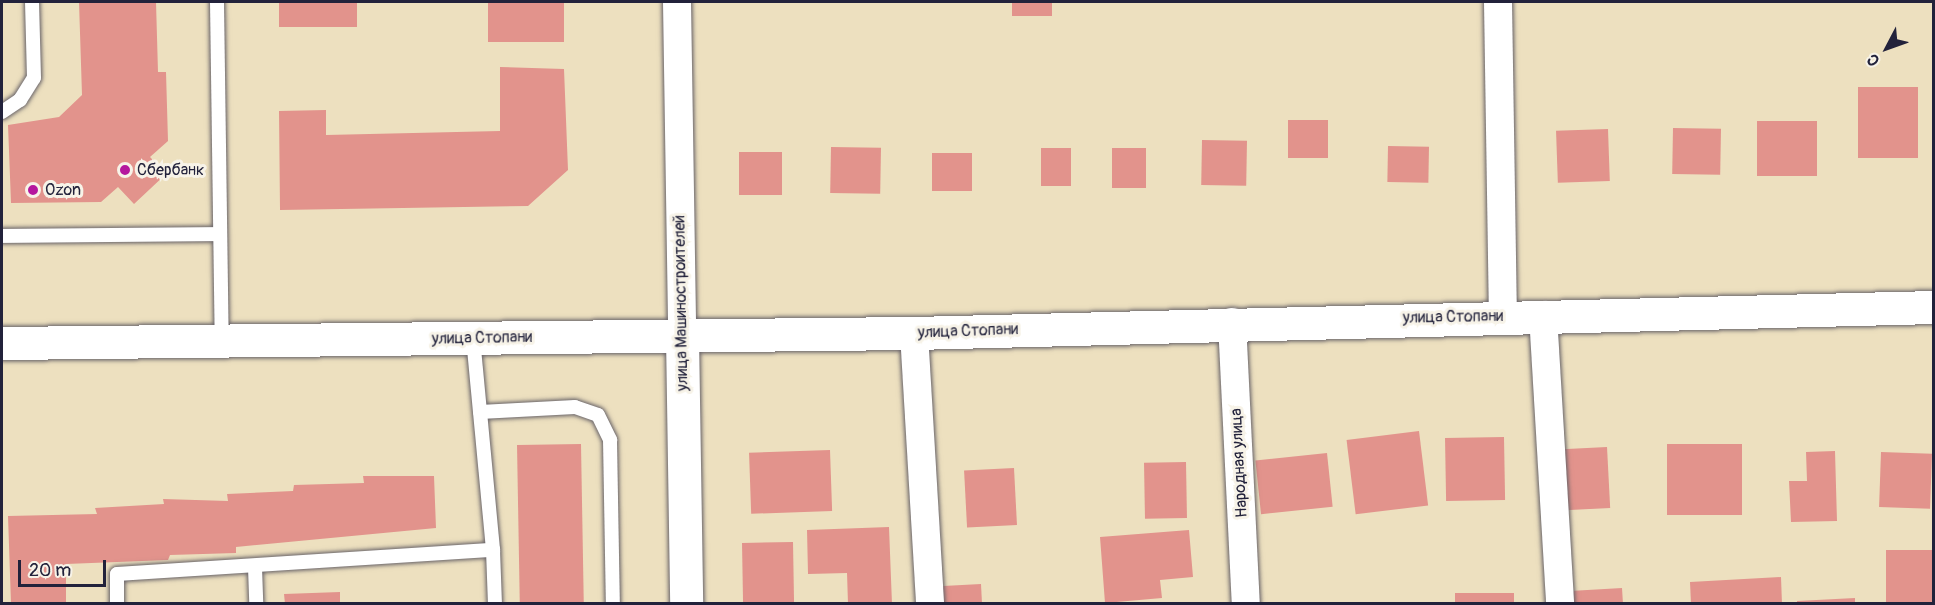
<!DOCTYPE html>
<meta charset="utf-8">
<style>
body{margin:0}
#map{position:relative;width:1935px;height:605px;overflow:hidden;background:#ede0bf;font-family:Pangolin,sans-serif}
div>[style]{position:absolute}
.building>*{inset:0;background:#e2938c;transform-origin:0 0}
.roads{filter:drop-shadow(0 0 2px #696469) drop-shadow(0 0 2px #696469)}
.service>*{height:14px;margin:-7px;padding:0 7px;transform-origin:7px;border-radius:7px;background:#fff}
.minor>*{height:28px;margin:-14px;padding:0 14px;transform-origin:14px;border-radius:14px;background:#fff}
.tertiary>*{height:33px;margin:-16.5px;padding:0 16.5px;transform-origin:16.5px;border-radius:16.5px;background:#fff}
.dots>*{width:16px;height:16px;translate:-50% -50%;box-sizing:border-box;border:3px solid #f7f3e8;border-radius:50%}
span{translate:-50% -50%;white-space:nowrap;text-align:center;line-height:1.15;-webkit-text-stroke:6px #f7f3e8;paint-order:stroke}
.poi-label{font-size:16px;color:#22223b}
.left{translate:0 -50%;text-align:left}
.street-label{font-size:16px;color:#22223b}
.frame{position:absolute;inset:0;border:3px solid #22223b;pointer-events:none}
.north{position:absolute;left:1857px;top:18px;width:60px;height:60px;-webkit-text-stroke:4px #f7f3e8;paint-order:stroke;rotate:229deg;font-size:16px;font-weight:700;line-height:24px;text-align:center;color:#22223b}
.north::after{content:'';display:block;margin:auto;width:21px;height:27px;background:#22223b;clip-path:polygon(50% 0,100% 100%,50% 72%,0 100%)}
.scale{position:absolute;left:18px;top:560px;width:88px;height:27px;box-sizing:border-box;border:3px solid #22223b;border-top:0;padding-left:8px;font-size:18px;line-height:21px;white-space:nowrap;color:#22223b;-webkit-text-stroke:4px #f7f3e8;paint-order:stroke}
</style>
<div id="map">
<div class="building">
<i style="clip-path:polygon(79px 2px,156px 2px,158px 72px,166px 72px,168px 141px,150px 157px,166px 174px,134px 204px,118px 187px,101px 202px,11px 203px,8px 125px,59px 117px,82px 95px)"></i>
<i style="left:279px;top:2px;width:78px;height:25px"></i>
<i style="left:488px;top:2px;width:76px;height:40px"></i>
<i style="left:1012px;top:2px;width:40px;height:14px"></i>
<i style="clip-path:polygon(500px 67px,564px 69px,568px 170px,528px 206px,280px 210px,279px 111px,326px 110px,326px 135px,500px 131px)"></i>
<i style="left:1858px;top:87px;width:60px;height:71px"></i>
<i style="left:1288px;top:120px;width:40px;height:38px"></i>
<i style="left:1757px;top:121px;width:60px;height:55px"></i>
<i style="left:1673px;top:128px;width:48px;height:46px;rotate:1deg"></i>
<i style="left:1608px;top:129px;width:52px;height:52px;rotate:88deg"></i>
<i style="left:1202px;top:140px;width:45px;height:45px;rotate:1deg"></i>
<i style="left:1388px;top:146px;width:41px;height:36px;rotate:1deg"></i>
<i style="left:831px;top:147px;width:50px;height:46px;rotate:1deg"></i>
<i style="left:1071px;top:148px;width:38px;height:30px;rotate:90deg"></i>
<i style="left:1112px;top:148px;width:34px;height:40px"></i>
<i style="left:739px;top:152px;width:43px;height:43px"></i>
<i style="left:932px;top:153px;width:40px;height:38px"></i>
<i style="left:1419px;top:431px;width:75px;height:73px;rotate:83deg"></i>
<i style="left:1504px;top:437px;width:63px;height:59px;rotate:89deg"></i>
<i style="left:581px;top:444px;width:160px;height:64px;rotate:89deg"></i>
<i style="left:1667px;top:444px;width:75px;height:71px"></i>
<i style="left:1607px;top:447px;width:61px;height:45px;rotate:87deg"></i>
<i style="left:830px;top:450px;width:61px;height:81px;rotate:88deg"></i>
<i style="clip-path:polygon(1835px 451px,1837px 521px,1791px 522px,1789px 481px,1807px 481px,1806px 452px)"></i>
<i style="left:1881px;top:452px;width:51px;height:55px;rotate:2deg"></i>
<i style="left:1327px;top:453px;width:54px;height:72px;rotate:84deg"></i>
<i style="left:1186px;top:462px;width:56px;height:42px;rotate:89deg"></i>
<i style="left:1014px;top:468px;width:57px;height:50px;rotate:87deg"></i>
<i style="clip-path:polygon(363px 476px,434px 476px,436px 528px,236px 547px,236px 553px,170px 555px,168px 560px,66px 564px,66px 604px,11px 604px,8px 516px,97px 514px,95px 508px,164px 504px,163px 499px,228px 501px,227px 494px,293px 491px,294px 485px,364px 483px)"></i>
<i style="clip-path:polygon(889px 527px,892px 604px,848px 604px,847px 573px,808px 574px,807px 530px)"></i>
<i style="clip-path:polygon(1189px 530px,1193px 577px,1160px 580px,1162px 598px,1105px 603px,1100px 537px)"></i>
<i style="left:793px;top:542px;width:62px;height:51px;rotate:89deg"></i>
<i style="left:1934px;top:550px;width:54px;height:48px;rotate:90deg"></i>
<i style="clip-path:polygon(1781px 577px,1782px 604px,1691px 604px,1690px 582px)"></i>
<i style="left:981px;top:584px;width:20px;height:52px;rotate:87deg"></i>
<i style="clip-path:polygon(1622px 588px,1623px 604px,1571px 604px,1570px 591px)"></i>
<i style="clip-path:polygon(340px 592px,340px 604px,285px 604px,284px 594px)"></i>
<i style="left:1514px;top:593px;width:11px;height:59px;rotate:90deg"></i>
<i style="clip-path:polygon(1855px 598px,1855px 604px,1797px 604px,1797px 601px)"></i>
</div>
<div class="roads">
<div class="service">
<i style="left:217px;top:2px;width:340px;rotate:89.2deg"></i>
<i style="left:2px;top:112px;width:22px;rotate:-34deg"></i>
<i style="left:20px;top:100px;width:26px;rotate:-58deg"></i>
<i style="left:34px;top:78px;width:76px;rotate:-91.5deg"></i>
<i style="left:2px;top:236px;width:218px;rotate:-0.5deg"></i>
<i style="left:473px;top:338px;width:213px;rotate:84.6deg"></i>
<i style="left:480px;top:412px;width:95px;rotate:-3deg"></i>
<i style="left:575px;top:407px;width:24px;rotate:19deg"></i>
<i style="left:598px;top:415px;width:28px;rotate:64deg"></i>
<i style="left:610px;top:440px;width:164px;rotate:89deg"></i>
<i style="left:255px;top:567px;width:37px;rotate:88deg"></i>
<i style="left:117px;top:604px;width:30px;rotate:-90deg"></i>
<i style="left:117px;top:574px;width:377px;rotate:-3.7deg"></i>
<i style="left:493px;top:550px;width:54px;rotate:87.9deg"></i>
</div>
<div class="minor">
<i style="left:677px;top:2px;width:334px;rotate:89.1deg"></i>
<i style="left:1498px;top:2px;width:314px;rotate:89.1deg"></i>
<i style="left:1543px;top:315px;width:289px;rotate:86.6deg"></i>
<i style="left:1232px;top:322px;width:282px;rotate:87.2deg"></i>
<i style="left:914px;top:333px;width:271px;rotate:86.6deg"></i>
</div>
<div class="tertiary">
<i style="left:682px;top:336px;width:268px;rotate:89.1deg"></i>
<i style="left:2px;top:343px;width:912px;rotate:-0.63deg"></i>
<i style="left:914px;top:333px;width:1020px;rotate:-1.46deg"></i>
</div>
</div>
<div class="dots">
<i style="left:125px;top:170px;background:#b5179e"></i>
<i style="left:33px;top:190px;background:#b5179e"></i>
</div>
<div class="poi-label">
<span class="left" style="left:137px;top:170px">Сбербанк</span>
<span class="left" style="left:45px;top:190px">Ozon</span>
</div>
<div class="street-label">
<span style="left:681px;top:303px;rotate:-91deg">улица Машиностроителей</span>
<span style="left:1453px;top:317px;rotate:-1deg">улица Стопани</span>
<span style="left:968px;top:331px;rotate:-2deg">улица Стопани</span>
<span style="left:482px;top:338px;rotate:-1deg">улица Стопани</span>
<span style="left:1239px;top:463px;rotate:-93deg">Народная улица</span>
</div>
<div class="frame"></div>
<div class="north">С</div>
<div class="scale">20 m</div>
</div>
